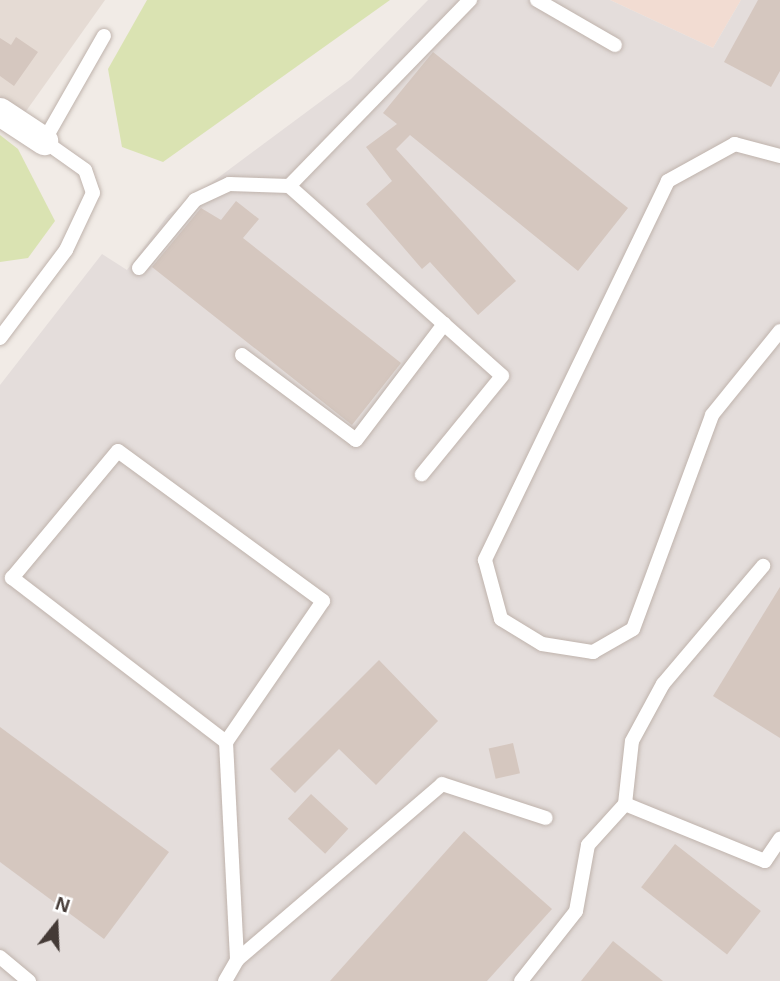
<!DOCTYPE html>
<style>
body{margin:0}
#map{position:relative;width:780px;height:981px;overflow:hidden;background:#f1ebe6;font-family:Helvetica,sans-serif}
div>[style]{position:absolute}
.residential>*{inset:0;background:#e5dbd4}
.commercial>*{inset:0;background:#f2dcd2}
.industrial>*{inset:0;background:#e4dddb}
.green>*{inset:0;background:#dae3b2}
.building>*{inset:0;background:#d5c7bf;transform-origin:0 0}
.roads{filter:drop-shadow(0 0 2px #bfb3ac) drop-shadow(0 0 2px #bfb3ac)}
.service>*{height:14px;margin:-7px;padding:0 7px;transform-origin:7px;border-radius:7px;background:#fff}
.minor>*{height:28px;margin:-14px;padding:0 14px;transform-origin:14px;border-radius:14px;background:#fff}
span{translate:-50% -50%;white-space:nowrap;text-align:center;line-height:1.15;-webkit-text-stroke:6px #fff;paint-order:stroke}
.north{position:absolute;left:21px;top:890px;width:70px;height:70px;-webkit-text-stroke:5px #fff;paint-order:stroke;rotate:18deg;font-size:19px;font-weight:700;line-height:28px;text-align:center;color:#443a36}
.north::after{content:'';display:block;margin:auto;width:24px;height:32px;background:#443a36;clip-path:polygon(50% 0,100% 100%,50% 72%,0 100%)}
</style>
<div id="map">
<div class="residential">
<i style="clip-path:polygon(0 0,105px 0,24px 114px,0 98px)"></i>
</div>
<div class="commercial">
<i style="clip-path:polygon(610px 0,741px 0,713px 48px)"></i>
</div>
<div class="industrial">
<i style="clip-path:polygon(428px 0,610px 0,713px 48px,741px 0,780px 0,780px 981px,0 981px,0 385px,102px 254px,127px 270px,168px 215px,351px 79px)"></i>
</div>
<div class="green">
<i style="clip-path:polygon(147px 0,390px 0,163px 162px,122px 147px,108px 69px)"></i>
<i style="clip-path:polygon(0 135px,18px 149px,55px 221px,28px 258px,0 262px)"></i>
</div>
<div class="building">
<i style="clip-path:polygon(758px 0,780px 0,780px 71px,771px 87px,724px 62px)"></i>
<i style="clip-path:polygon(16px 37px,38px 52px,14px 86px,0 76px,0 38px,11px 45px)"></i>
<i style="clip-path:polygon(433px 52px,628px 208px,578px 271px,410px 135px,396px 149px,516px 281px,478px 315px,430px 262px,422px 269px,366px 204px,392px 181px,366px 147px,397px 124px,383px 113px)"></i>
<i style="clip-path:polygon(236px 201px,259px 219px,243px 238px,401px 363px,352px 425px,152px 267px,201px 208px,221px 220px)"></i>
<i style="clip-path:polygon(780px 587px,780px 738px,713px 696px)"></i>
<i style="clip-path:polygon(379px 660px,438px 721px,376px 785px,339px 749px,295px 793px,270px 769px)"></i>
<i style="clip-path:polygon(0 727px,169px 852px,104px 939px,0 862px)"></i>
<i style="left:513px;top:743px;width:31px;height:25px;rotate:77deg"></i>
<i style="left:311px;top:794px;width:51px;height:34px;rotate:43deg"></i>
<i style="clip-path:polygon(464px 831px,552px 909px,487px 981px,330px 981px)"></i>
<i style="left:675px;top:844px;width:109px;height:55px;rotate:38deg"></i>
<i style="clip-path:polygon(613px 941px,663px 981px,581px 981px)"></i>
</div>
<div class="roads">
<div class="service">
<i style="left:537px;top:0;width:90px;rotate:30deg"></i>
<i style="left:780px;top:156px;width:47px;rotate:-165.1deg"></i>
<i style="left:735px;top:144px;width:77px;rotate:151.1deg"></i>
<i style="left:668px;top:181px;width:421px;rotate:115.8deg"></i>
<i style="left:485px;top:560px;width:61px;rotate:74.8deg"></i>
<i style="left:501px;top:619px;width:48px;rotate:31.4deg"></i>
<i style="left:542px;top:644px;width:52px;rotate:8.9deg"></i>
<i style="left:593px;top:652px;width:46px;rotate:-29.9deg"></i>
<i style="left:633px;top:629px;width:228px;rotate:-69.7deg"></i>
<i style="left:712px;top:415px;width:108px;rotate:-51deg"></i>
<i style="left:289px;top:186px;width:260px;rotate:-45.8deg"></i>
<i style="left:139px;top:268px;width:88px;rotate:-50.5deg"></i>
<i style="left:195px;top:200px;width:38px;rotate:-25deg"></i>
<i style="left:229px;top:184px;width:60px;rotate:1.9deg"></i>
<i style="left:289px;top:186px;width:285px;rotate:41.7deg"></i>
<i style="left:502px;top:376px;width:127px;rotate:129.2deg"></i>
<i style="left:0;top:338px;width:110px;rotate:-53.1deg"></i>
<i style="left:66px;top:250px;width:63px;rotate:-64.7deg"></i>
<i style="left:93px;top:193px;width:24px;rotate:-109deg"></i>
<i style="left:85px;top:170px;width:50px;rotate:-144.7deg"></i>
<i style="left:44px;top:141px;width:121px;rotate:-60.3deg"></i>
<i style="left:242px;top:355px;width:142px;rotate:36.7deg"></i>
<i style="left:356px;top:440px;width:146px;rotate:-52.8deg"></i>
<i style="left:226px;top:742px;width:270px;rotate:-142.5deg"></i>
<i style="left:12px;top:578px;width:165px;rotate:-50.2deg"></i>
<i style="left:118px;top:451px;width:254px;rotate:36.2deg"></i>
<i style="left:323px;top:601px;width:171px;rotate:124.5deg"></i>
<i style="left:226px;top:742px;width:218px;rotate:87.1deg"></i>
<i style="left:625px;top:804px;width:151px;rotate:22.2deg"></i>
<i style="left:765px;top:861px;width:27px;rotate:-56deg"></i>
<i style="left:0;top:957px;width:38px;rotate:40deg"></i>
<i style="left:225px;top:981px;width:24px;rotate:-60deg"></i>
<i style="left:237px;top:960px;width:270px;rotate:-40.6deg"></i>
<i style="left:442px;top:784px;width:109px;rotate:18.1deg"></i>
<i style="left:521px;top:981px;width:89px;rotate:-51.8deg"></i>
<i style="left:576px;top:911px;width:67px;rotate:-79.7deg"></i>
<i style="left:588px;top:845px;width:55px;rotate:-47.9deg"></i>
<i style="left:625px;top:804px;width:63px;rotate:-83.7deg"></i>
<i style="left:632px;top:741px;width:65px;rotate:-61.5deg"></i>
<i style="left:663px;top:684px;width:155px;rotate:-49.7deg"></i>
</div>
<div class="minor">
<i style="left:0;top:112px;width:53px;rotate:33.4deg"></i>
</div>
</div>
<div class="north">N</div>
</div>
